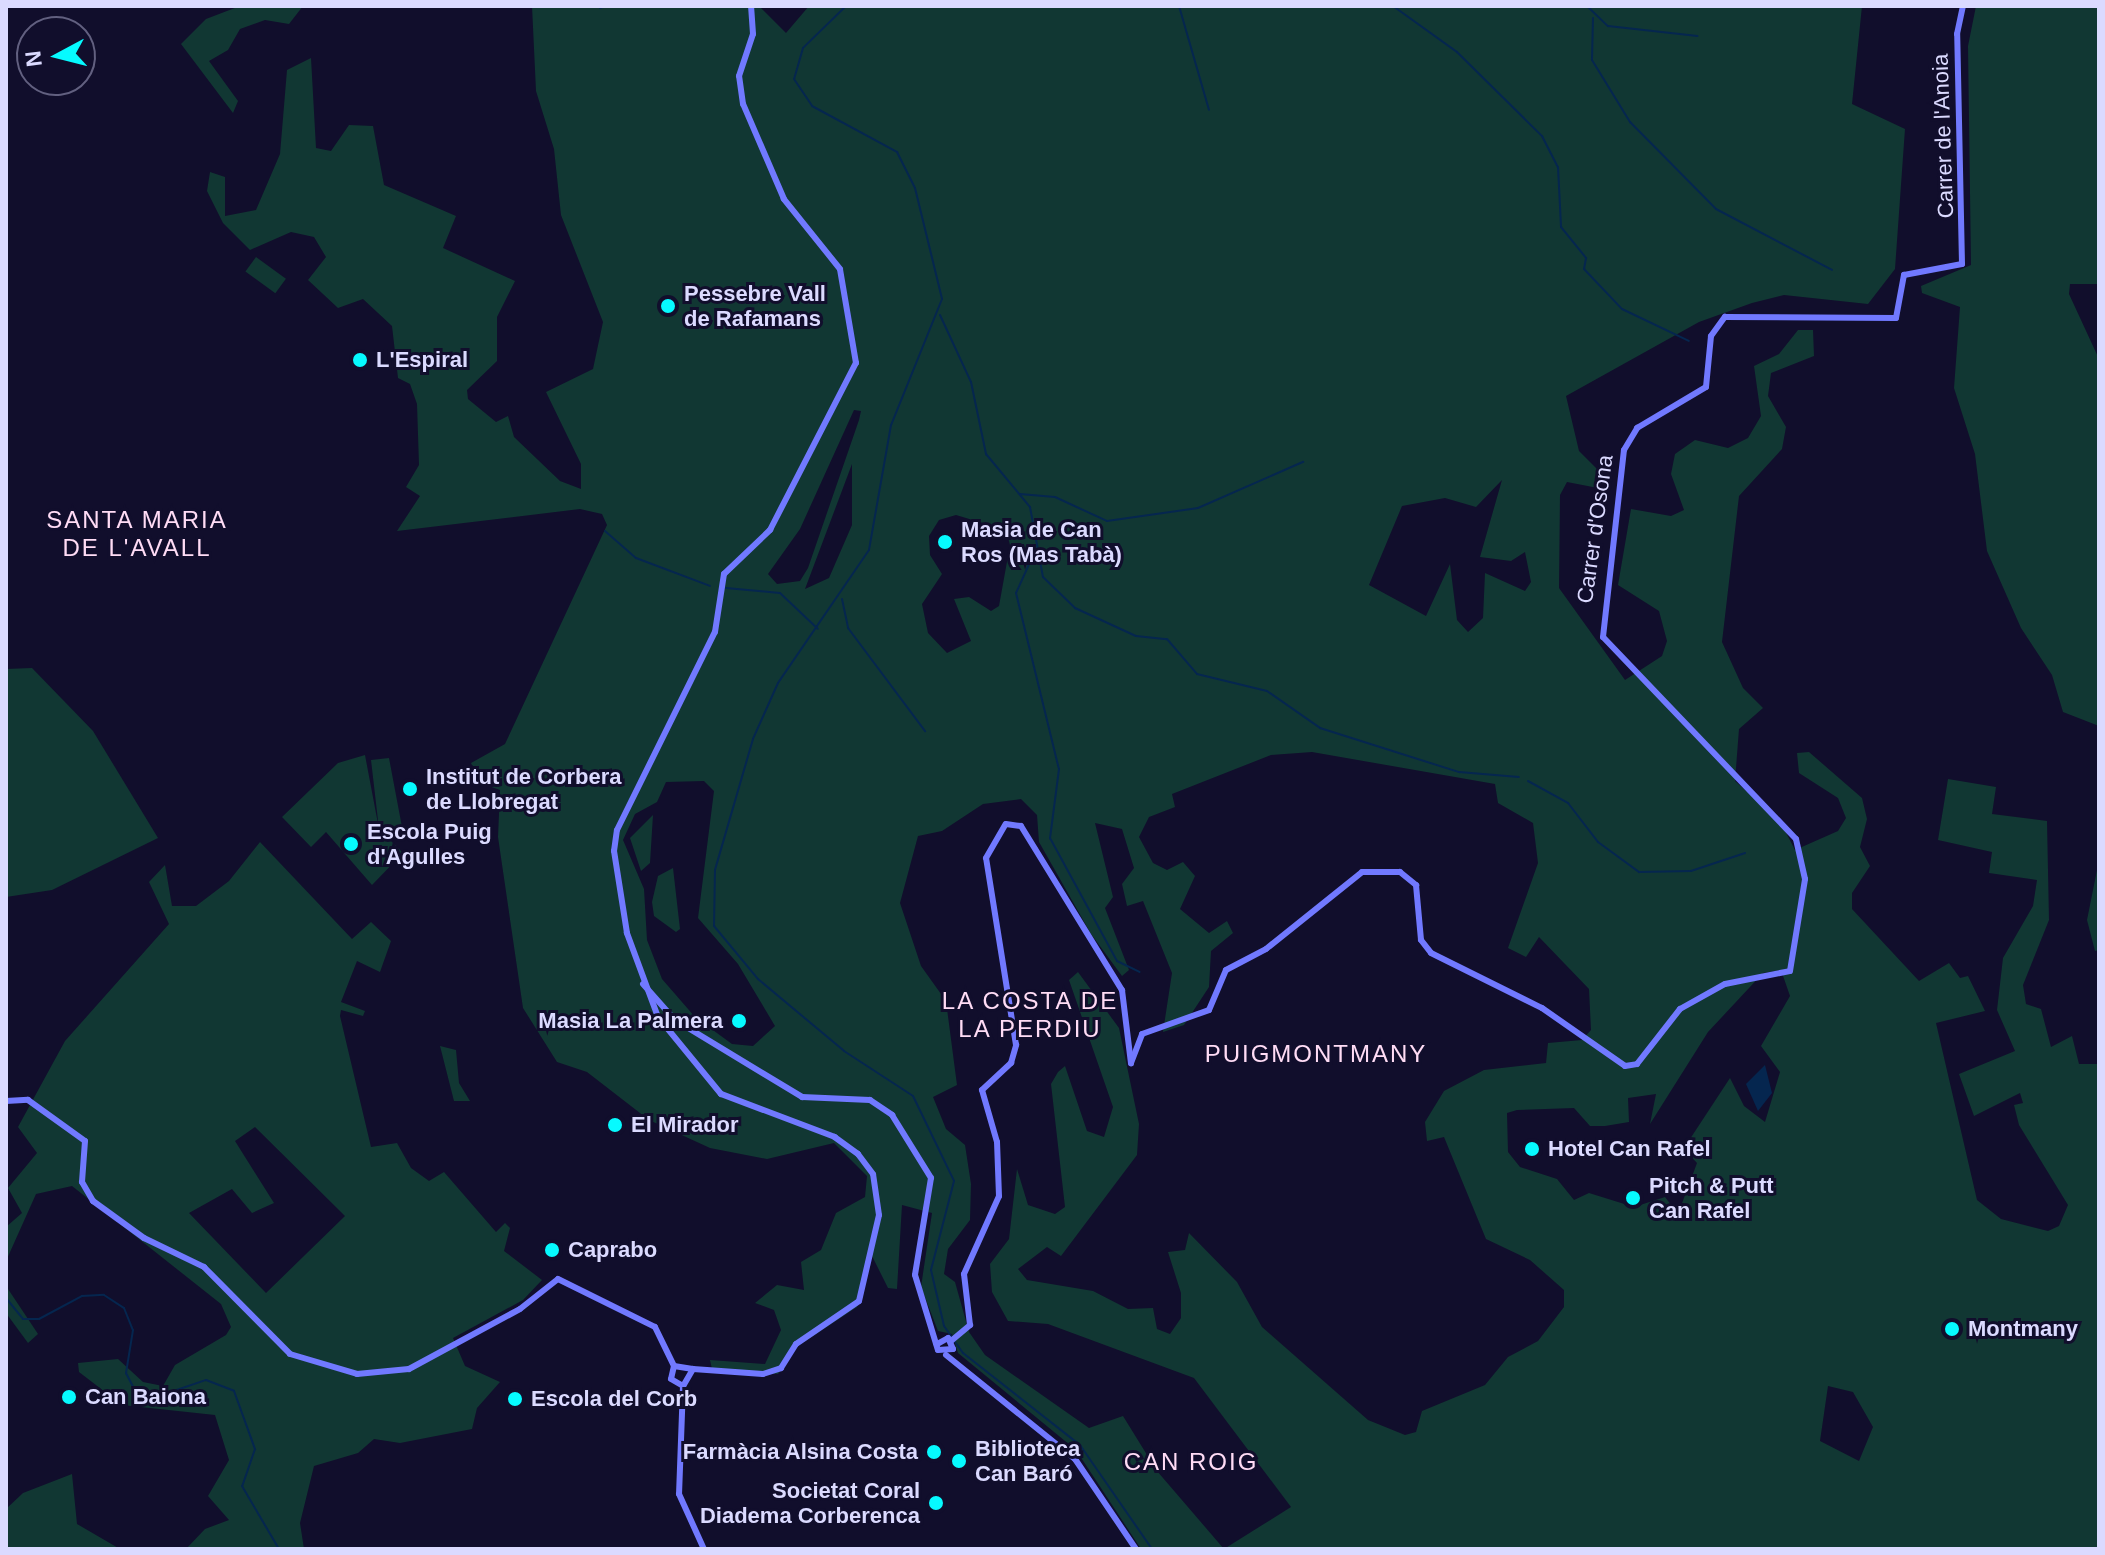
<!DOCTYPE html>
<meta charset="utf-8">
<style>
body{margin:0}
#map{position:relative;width:2105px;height:1555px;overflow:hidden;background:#110e2c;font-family:Helvetica,sans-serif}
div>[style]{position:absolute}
.green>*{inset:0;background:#113733;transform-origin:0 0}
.water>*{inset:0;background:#05264f}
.stream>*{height:2px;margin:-1px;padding:0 1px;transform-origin:1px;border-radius:1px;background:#05264f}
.secondary>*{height:6px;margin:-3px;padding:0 3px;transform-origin:3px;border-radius:3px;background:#7179ff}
.dots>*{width:22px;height:22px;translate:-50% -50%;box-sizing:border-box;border:4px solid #110e2c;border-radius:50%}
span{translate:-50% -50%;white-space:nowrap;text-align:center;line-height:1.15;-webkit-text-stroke:6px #110e2c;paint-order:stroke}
.street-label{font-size:22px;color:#dbdaff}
.poi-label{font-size:22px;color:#dbdaff;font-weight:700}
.left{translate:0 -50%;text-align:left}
.right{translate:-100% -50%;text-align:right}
.neighbourhood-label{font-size:24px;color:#ffdcf5;letter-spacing:2px}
.frame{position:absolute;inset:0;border:8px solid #dbdaff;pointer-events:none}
.north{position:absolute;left:16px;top:16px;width:80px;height:80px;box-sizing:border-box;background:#110e2c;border:2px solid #626080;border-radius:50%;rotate:263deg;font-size:22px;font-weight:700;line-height:32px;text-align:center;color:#dbdaff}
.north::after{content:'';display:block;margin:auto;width:28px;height:36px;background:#06faff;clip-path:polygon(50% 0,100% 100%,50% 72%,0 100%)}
</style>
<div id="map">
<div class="green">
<i style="clip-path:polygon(240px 6px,303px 6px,289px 24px,265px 20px,240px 29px,228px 50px,209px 61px,238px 101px,233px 113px,181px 44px,206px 19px)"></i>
<i style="clip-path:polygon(evenodd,532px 6px,759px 6px,786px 33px,809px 6px,1862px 6px,1852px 104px,1905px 129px,1895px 269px,1868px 304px,1784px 295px,1752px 303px,1699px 322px,1566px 396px,1579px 451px,1603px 475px,1598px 488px,1567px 482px,1560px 495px,1559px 588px,1625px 680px,1662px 656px,1667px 641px,1659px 611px,1618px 585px,1631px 509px,1671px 516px,1684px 510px,1671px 474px,1675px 454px,1695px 440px,1728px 448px,1748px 438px,1761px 416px,1754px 366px,1779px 354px,1798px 330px,1813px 330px,1814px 356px,1771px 373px,1768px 396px,1786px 427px,1782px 449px,1739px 496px,1722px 642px,1743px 688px,1763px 708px,1739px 729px,1735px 781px,1780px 821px,1795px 850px,1838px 831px,1846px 818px,1838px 798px,1799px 773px,1797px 753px,1809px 752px,1862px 798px,1867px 819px,1860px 847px,1870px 866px,1852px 893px,1852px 909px,1919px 981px,1949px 963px,1960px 978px,1968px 976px,1985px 1011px,1936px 1023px,1977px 1200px,2001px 1219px,2048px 1231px,2059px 1226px,2068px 1205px,2019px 1125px,2014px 1105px,2023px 1103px,2020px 1093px,1974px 1116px,1959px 1074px,2015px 1051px,1997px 1010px,2003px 958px,2033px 906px,2037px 880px,1989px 873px,1992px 852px,1938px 840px,1948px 779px,1996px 787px,1992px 814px,2047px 821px,2049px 920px,2023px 985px,2026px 1004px,2041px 1009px,2051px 1047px,2072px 1036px,2079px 1064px,2099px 1064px,2099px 1549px,1141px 1549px,1076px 1450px,958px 1353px,952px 1334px,938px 1331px,921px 1287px,932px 1213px,902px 1205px,897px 1289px,888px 1288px,872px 1256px,857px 1307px,798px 1346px,778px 1374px,712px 1369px,710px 1360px,765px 1364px,781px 1330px,774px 1310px,755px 1303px,777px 1285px,804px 1290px,801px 1262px,821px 1250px,836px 1213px,865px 1197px,867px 1176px,834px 1143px,767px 1159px,710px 1148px,649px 1120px,587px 1072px,557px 1062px,523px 1008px,498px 837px,500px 790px,480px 783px,471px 763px,505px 744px,607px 525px,602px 514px,580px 509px,397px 531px,420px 496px,406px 487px,419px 465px,417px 404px,410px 384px,398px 378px,392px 326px,363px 299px,338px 308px,308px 280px,326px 257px,314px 237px,291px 232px,250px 250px,223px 223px,207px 191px,210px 172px,225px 177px,225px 216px,256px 210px,280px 154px,287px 70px,311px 58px,316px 148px,331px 151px,349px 125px,373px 126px,384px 185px,456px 216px,443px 248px,515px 281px,497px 317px,497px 361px,467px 390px,468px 399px,496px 422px,508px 416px,514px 437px,560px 481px,581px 489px,581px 464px,546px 392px,593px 369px,603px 322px,561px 215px,554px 149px,536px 91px,532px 6px,854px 410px,861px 411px,859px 420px,808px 568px,800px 581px,777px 584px,768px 574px,800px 529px,854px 410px,532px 6px,852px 464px,852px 525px,829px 578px,805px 589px,852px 464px,532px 6px,1502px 480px,1480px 557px,1511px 561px,1525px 552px,1531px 582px,1525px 591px,1485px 573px,1483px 618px,1468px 632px,1457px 620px,1450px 564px,1426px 616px,1369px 585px,1402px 506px,1445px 498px,1476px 507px,1502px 480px,532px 6px,956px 515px,1006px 530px,1010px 545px,999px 606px,991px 611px,969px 597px,954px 599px,971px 641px,947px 653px,928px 633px,922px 604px,942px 574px,930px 555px,929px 536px,939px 520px,956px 515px,532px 6px,1312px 752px,1495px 784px,1498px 803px,1533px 823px,1538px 863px,1508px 948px,1526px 957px,1539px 937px,1589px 989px,1591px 1030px,1582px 1040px,1548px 1043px,1546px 1063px,1484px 1070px,1444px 1091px,1425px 1122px,1427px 1141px,1444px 1137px,1486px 1239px,1530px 1260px,1564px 1290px,1564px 1307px,1538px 1341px,1508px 1357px,1485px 1385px,1422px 1411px,1416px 1432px,1405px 1435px,1368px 1420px,1262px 1327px,1237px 1282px,1189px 1233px,1185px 1250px,1168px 1252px,1181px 1293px,1181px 1318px,1170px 1334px,1157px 1329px,1153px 1308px,1128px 1309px,1093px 1291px,1027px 1280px,1018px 1269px,1047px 1247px,1061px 1256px,1137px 1155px,1139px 1124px,1119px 1028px,1078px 972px,1069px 980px,1113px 1107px,1104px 1137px,1087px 1131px,1065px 1066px,1058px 1072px,1051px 1084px,1065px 1207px,1055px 1214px,1028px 1205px,1017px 1169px,1009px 1239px,990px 1264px,992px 1292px,1008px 1321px,1048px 1324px,1194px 1378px,1291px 1507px,1224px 1549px,1157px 1471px,1123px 1416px,1089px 1428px,985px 1355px,969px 1332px,955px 1282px,944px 1274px,948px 1249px,970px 1220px,971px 1184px,965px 1145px,946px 1129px,933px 1097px,957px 1085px,946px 1001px,921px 966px,900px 903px,918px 836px,942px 831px,983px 804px,1021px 799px,1037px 815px,1039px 842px,1091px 934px,1122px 976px,1129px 970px,1105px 908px,1113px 897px,1095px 823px,1122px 829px,1134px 868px,1122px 884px,1127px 906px,1143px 901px,1172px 973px,1163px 1032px,1184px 1025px,1209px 987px,1211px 951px,1233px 933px,1227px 921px,1209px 933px,1180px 909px,1195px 876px,1183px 862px,1167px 870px,1153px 863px,1139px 837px,1149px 817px,1175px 807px,1172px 794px,1271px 755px,1312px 752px,532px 6px,666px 782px,704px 781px,714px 791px,698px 918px,738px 964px,775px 1026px,753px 1046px,732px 1044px,695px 1017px,662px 979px,647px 940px,644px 889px,623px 840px,635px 814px,657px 802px,666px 782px,532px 6px,1781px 970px,1790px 996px,1761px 1046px,1780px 1072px,1765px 1122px,1744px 1106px,1730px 1078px,1688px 1142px,1678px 1143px,1697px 1163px,1678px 1214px,1665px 1197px,1634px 1207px,1589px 1193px,1574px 1200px,1557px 1179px,1520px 1167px,1508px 1152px,1507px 1113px,1517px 1110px,1574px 1108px,1590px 1126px,1605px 1126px,1629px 1122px,1628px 1098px,1656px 1094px,1650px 1124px,1708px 1032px,1763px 973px,1781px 970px,532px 6px,1828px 1386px,1853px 1392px,1873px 1427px,1859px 1461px,1820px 1441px,1828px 1386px)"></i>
<i style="clip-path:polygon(1976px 6px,2099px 6px,2099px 284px,2070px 284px,2069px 294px,2099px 359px,2099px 726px,2063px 712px,2052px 675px,2021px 628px,1987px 551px,1975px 454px,1954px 388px,1960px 307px,1922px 293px,1921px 286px,1971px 265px,1968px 46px)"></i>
<i style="left:256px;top:257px;width:37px;height:18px;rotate:36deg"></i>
<i style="clip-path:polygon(32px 668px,93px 731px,158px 838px,52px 890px,6px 897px,6px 669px)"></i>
<i style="clip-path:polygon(365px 755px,379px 829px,371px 760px,389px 758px,402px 827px,381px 831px,403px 853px,372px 885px,326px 832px,311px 847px,282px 817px,338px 763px)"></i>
<i style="clip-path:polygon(653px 815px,650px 863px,641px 871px,630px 838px)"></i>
<i style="clip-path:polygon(evenodd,260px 842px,352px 939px,371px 922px,391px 941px,380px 972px,357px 961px,341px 1002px,365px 1011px,363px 1016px,341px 1010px,340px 1016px,371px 1147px,397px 1143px,411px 1168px,429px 1181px,444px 1172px,496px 1232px,505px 1223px,510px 1228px,504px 1251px,542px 1280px,523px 1300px,453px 1338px,465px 1366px,500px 1382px,477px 1408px,472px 1429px,400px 1443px,374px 1439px,358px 1453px,314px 1466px,300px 1523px,304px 1549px,186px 1549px,205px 1529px,229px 1520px,208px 1496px,229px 1460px,215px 1415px,122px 1405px,79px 1372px,78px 1363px,118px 1359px,143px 1382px,163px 1386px,175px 1365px,226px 1335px,231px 1327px,221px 1304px,72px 1186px,36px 1194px,6px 1261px,6px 1227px,22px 1213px,8px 1188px,37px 1153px,18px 1127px,65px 1041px,169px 924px,149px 882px,165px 865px,172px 906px,196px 906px,229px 881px,260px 842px,255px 1127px,345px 1216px,266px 1293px,189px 1213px,232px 1189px,252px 1213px,274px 1203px,235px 1141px,255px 1127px)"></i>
<i style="clip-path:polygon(2099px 860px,2099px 950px,2095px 951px,2087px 920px)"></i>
<i style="clip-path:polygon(673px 868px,680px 929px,676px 932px,654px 916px,652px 902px,658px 876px)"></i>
<i style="clip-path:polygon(440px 1046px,456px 1050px,459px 1083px,470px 1101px,454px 1101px)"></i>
<i style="clip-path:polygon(6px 1286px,38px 1334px,28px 1343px,6px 1313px)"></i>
<i style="clip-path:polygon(72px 1474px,77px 1524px,120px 1549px,6px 1549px,6px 1509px,23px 1493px)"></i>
</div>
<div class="water">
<i style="clip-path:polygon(1765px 1065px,1772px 1093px,1758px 1111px,1746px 1084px)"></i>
</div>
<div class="stream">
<i style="left:846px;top:6px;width:60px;rotate:135.7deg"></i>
<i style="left:803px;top:48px;width:32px;rotate:106deg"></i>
<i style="left:794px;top:79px;width:32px;rotate:56deg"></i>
<i style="left:812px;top:106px;width:97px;rotate:28.4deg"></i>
<i style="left:897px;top:152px;width:40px;rotate:63.4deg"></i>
<i style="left:915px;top:188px;width:114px;rotate:76.3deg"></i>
<i style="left:942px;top:299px;width:136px;rotate:112deg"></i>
<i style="left:891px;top:425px;width:127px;rotate:100deg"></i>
<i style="left:869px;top:550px;width:161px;rotate:124.4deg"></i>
<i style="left:778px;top:683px;width:61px;rotate:114.1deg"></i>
<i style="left:753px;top:739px;width:136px;rotate:106.2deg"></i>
<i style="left:715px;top:870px;width:56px;rotate:91deg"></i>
<i style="left:714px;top:926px;width:69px;rotate:50.3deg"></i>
<i style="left:758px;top:979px;width:112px;rotate:39.9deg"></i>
<i style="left:844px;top:1051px;width:82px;rotate:33.1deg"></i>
<i style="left:913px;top:1096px;width:94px;rotate:64.2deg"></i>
<i style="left:954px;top:1181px;width:92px;rotate:104.5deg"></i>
<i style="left:931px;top:1270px;width:57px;rotate:76.9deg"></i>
<i style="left:944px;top:1326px;width:33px;rotate:55deg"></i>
<i style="left:963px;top:1353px;width:149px;rotate:38.2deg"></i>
<i style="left:1080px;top:1445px;width:126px;rotate:55.3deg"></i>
<i style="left:1179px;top:6px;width:108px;rotate:73.9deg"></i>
<i style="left:1393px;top:6px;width:79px;rotate:35.7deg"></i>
<i style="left:1457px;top:52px;width:120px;rotate:44.7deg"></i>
<i style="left:1542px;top:136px;width:35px;rotate:63deg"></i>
<i style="left:1558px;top:167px;width:60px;rotate:87.1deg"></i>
<i style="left:1561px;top:227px;width:40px;rotate:51deg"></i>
<i style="left:1586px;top:258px;width:11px;rotate:100deg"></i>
<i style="left:1584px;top:269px;width:55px;rotate:46.5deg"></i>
<i style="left:1622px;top:309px;width:74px;rotate:25.5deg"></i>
<i style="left:1587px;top:6px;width:29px;rotate:44deg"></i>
<i style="left:1608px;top:26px;width:90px;rotate:6.4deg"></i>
<i style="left:600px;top:8px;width:6px;rotate:-18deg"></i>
<i style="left:1593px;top:18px;width:42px;rotate:91.4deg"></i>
<i style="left:1592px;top:60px;width:73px;rotate:58.5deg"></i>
<i style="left:1630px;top:122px;width:122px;rotate:45.3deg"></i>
<i style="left:1716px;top:209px;width:131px;rotate:27.7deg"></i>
<i style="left:940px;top:315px;width:74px;rotate:65.2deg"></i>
<i style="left:971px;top:382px;width:74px;rotate:78.2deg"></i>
<i style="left:986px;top:454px;width:69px;rotate:50.3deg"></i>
<i style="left:1030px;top:507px;width:71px;rotate:79.5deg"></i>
<i style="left:1043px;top:577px;width:45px;rotate:44.1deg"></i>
<i style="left:1075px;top:608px;width:67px;rotate:24.7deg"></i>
<i style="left:1136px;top:636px;width:31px;rotate:6deg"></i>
<i style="left:1167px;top:639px;width:46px;rotate:49.4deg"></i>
<i style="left:1197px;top:674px;width:72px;rotate:13.7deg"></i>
<i style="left:1267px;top:691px;width:65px;rotate:34.9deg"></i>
<i style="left:1320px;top:728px;width:146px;rotate:17.6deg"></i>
<i style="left:1459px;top:772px;width:60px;rotate:4.8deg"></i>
<i style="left:1020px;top:494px;width:35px;rotate:5deg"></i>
<i style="left:1055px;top:497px;width:57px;rotate:24.8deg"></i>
<i style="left:1107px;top:521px;width:92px;rotate:-8.1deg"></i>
<i style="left:1198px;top:508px;width:115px;rotate:-23.7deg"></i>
<i style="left:605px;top:531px;width:41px;rotate:41.1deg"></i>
<i style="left:636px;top:558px;width:79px;rotate:20.7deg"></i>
<i style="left:1035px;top:551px;width:46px;rotate:114.3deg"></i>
<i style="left:1016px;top:593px;width:181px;rotate:76.3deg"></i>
<i style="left:1059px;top:769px;width:70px;rotate:97.4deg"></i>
<i style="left:1050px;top:838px;width:140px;rotate:61.4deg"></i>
<i style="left:1117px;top:961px;width:25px;rotate:26deg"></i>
<i style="left:726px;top:588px;width:54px;rotate:5.3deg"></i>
<i style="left:780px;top:593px;width:52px;rotate:43.5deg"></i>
<i style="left:842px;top:599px;width:30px;rotate:78deg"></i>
<i style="left:848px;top:628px;width:129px;rotate:53.2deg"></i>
<i style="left:1528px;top:781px;width:46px;rotate:28.8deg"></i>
<i style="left:1568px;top:803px;width:49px;rotate:52.4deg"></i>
<i style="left:1598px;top:842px;width:51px;rotate:36.2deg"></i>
<i style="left:1639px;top:872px;width:52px;rotate:-1.1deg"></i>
<i style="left:1691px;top:871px;width:57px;rotate:-18.4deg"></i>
<i style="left:6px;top:1298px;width:27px;rotate:51deg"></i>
<i style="left:23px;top:1319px;width:16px"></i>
<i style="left:39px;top:1319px;width:49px;rotate:-28.1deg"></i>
<i style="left:82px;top:1296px;width:22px;rotate:-3deg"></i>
<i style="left:104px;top:1295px;width:24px;rotate:33deg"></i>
<i style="left:124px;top:1308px;width:24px;rotate:68deg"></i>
<i style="left:133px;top:1330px;width:44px;rotate:99.2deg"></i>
<i style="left:126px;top:1373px;width:20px;rotate:63deg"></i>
<i style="left:135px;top:1391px;width:22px;rotate:16deg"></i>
<i style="left:156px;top:1397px;width:53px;rotate:-18.8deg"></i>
<i style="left:206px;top:1380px;width:30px;rotate:21deg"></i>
<i style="left:234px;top:1391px;width:62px;rotate:70.1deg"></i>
<i style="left:255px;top:1449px;width:39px;rotate:109deg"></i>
<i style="left:242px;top:1486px;width:73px;rotate:59.6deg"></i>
</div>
<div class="secondary">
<i style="left:643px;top:984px;width:48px;rotate:48.4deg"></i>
<i style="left:675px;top:1020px;width:149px;rotate:31.2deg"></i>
<i style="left:802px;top:1097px;width:68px;rotate:2.5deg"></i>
<i style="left:870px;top:1100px;width:27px;rotate:34deg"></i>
<i style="left:892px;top:1115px;width:74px;rotate:58.2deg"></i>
<i style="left:931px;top:1178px;width:98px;rotate:99.4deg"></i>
<i style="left:915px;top:1275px;width:78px;rotate:73deg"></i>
<i style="left:938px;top:1350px;width:15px;rotate:-4deg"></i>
<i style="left:953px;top:1349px;width:12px;rotate:-114deg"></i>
<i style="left:948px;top:1338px;width:13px;rotate:151deg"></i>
<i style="left:6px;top:1101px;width:22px;rotate:-3deg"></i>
<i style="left:28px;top:1100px;width:70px;rotate:35.7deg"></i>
<i style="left:85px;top:1141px;width:41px;rotate:94.2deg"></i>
<i style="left:82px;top:1182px;width:22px;rotate:60deg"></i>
<i style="left:93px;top:1201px;width:63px;rotate:36deg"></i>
<i style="left:144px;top:1238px;width:67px;rotate:25.8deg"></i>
<i style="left:204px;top:1267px;width:122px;rotate:45.3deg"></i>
<i style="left:290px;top:1354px;width:70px;rotate:16.6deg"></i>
<i style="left:357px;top:1374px;width:52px;rotate:-5.5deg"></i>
<i style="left:409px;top:1369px;width:126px;rotate:-28.4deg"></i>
<i style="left:520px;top:1309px;width:48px;rotate:-38.3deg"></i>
<i style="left:558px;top:1279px;width:108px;rotate:26.3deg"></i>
<i style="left:655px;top:1327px;width:43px;rotate:64deg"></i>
<i style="left:951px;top:1341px;width:25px;rotate:-40deg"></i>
<i style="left:970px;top:1325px;width:51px;rotate:-96.7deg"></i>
<i style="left:964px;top:1274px;width:85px;rotate:-65.8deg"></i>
<i style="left:999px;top:1196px;width:54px;rotate:-92.1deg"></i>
<i style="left:997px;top:1142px;width:54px;rotate:-106.1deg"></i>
<i style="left:982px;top:1090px;width:40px;rotate:-43deg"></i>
<i style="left:1011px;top:1063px;width:19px;rotate:-74deg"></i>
<i style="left:1016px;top:1045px;width:189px;rotate:-99.1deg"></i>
<i style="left:986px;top:858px;width:39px;rotate:-60deg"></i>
<i style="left:1006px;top:824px;width:15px;rotate:8deg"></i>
<i style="left:1021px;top:826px;width:193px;rotate:58.4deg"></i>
<i style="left:1122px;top:990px;width:74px;rotate:83deg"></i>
<i style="left:1131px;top:1063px;width:31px;rotate:-69deg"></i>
<i style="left:1142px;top:1034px;width:71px;rotate:-19.7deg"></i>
<i style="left:1209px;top:1010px;width:43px;rotate:-67deg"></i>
<i style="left:1226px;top:970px;width:45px;rotate:-27.7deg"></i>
<i style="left:1266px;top:949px;width:123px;rotate:-38.7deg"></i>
<i style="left:1362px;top:872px;width:38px"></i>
<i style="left:1400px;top:872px;width:21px;rotate:39deg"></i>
<i style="left:1416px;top:885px;width:55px;rotate:84.8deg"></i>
<i style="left:1421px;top:940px;width:16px;rotate:52deg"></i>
<i style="left:1431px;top:953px;width:124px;rotate:26.4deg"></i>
<i style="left:1542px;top:1008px;width:101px;rotate:34.9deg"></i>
<i style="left:1625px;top:1066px;width:12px;rotate:-9deg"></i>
<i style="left:1637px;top:1064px;width:70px;rotate:-52deg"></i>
<i style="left:1680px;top:1009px;width:51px;rotate:-29.1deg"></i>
<i style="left:1725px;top:984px;width:66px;rotate:-11.3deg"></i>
<i style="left:1790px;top:971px;width:93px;rotate:-80.7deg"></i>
<i style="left:1805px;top:879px;width:41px;rotate:-102.7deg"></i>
<i style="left:1796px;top:839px;width:279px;rotate:-133.7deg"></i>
<i style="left:1603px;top:637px;width:188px;rotate:-83.6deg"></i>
<i style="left:1624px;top:450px;width:26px;rotate:-59deg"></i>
<i style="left:1637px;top:428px;width:80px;rotate:-30.7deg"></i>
<i style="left:1706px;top:387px;width:51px;rotate:-84.4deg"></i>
<i style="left:1711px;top:336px;width:24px;rotate:-54deg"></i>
<i style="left:1725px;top:317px;width:171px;rotate:0.3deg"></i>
<i style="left:1896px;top:318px;width:44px;rotate:-79.5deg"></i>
<i style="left:1904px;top:275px;width:59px;rotate:-10.7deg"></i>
<i style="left:1962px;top:264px;width:230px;rotate:-91.2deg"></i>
<i style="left:1957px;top:34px;width:29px;rotate:-78deg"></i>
<i style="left:946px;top:1355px;width:166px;rotate:38.9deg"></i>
<i style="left:1075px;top:1459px;width:109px;rotate:55.9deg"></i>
<i style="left:674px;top:1366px;width:19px;rotate:9deg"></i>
<i style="left:693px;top:1369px;width:20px;rotate:120deg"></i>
<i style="left:674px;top:1366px;width:13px;rotate:103deg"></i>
<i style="left:671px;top:1379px;width:14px;rotate:30deg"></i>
<i style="left:693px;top:1369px;width:70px;rotate:4.1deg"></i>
<i style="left:763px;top:1374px;width:19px;rotate:-18deg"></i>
<i style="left:781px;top:1368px;width:28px;rotate:-58deg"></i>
<i style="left:796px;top:1344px;width:76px;rotate:-34.3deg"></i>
<i style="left:859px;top:1301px;width:88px;rotate:-76.9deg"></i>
<i style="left:879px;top:1215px;width:41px;rotate:-98.3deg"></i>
<i style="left:873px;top:1174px;width:25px;rotate:-127deg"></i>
<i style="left:858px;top:1154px;width:29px;rotate:-144deg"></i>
<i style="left:835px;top:1137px;width:122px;rotate:-159.3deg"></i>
<i style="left:721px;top:1094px;width:99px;rotate:-129.3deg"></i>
<i style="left:658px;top:1017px;width:90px;rotate:-110.3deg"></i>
<i style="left:627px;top:933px;width:83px;rotate:-99deg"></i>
<i style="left:614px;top:851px;width:21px;rotate:-82deg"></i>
<i style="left:617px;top:830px;width:221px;rotate:-63.7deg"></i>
<i style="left:715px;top:632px;width:59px;rotate:-81.2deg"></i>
<i style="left:724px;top:574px;width:64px;rotate:-43.7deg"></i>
<i style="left:770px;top:530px;width:188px;rotate:-62.8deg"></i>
<i style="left:856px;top:363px;width:95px;rotate:-99.7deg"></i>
<i style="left:840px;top:269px;width:90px;rotate:-128.7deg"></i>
<i style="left:784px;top:199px;width:103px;rotate:-113.3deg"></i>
<i style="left:743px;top:104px;width:28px;rotate:-98deg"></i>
<i style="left:739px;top:76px;width:44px;rotate:-71.6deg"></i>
<i style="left:753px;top:34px;width:28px;rotate:-94deg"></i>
<i style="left:683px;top:1386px;width:108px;rotate:92.1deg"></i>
<i style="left:679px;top:1494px;width:60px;rotate:65.6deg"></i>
</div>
<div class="dots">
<i style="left:668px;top:306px;background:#06faff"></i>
<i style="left:360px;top:360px;background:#06faff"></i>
<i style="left:945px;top:542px;background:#06faff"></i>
<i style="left:410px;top:789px;background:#06faff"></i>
<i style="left:351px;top:844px;background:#06faff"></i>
<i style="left:739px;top:1021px;background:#06faff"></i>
<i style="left:615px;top:1125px;background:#06faff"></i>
<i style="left:1532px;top:1149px;background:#06faff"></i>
<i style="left:1633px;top:1198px;background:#06faff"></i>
<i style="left:552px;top:1250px;background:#06faff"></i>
<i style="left:1952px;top:1329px;background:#06faff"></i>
<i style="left:69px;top:1397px;background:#06faff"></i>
<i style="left:515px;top:1399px;background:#06faff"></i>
<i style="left:934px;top:1452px;background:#06faff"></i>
<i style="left:959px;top:1461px;background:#06faff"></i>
<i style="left:936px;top:1503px;background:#06faff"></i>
</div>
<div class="street-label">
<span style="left:1943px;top:136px;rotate:-92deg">Carrer de l'Anoia</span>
<span style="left:1595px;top:529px;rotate:-82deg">Carrer d'Osona</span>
</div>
<div class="poi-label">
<span class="left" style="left:684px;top:306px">Pessebre Vall<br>de Rafamans</span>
<span class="left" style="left:376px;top:360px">L'Espiral</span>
<span class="left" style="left:961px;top:542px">Masia de Can<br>Ros (Mas Tabà)</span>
<span class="left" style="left:426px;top:789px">Institut de Corbera<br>de Llobregat</span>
<span class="left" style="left:367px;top:844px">Escola Puig<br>d'Agulles</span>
<span class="right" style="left:723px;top:1021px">Masia La Palmera</span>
<span class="left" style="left:631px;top:1125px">El Mirador</span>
<span class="left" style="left:1548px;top:1149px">Hotel Can Rafel</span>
<span class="left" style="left:1649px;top:1198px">Pitch &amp; Putt<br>Can Rafel</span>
<span class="left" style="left:568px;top:1250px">Caprabo</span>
<span class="left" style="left:1968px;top:1329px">Montmany</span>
<span class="left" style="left:85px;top:1397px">Can Baiona</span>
<span class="left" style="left:531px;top:1399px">Escola del Corb</span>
<span class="left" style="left:975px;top:1461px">Biblioteca<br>Can Baró</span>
<span class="right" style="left:918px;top:1452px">Farmàcia Alsina Costa</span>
<span class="right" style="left:920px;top:1503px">Societat Coral<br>Diadema Corberenca</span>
</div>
<div class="neighbourhood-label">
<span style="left:137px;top:534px">SANTA MARIA<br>DE L'AVALL</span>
<span style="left:1030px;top:1015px">LA COSTA DE<br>LA PERDIU</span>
<span style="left:1316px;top:1054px">PUIGMONTMANY</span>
<span style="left:1191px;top:1462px">CAN ROIG</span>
</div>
<div class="frame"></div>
<div class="north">N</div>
</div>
